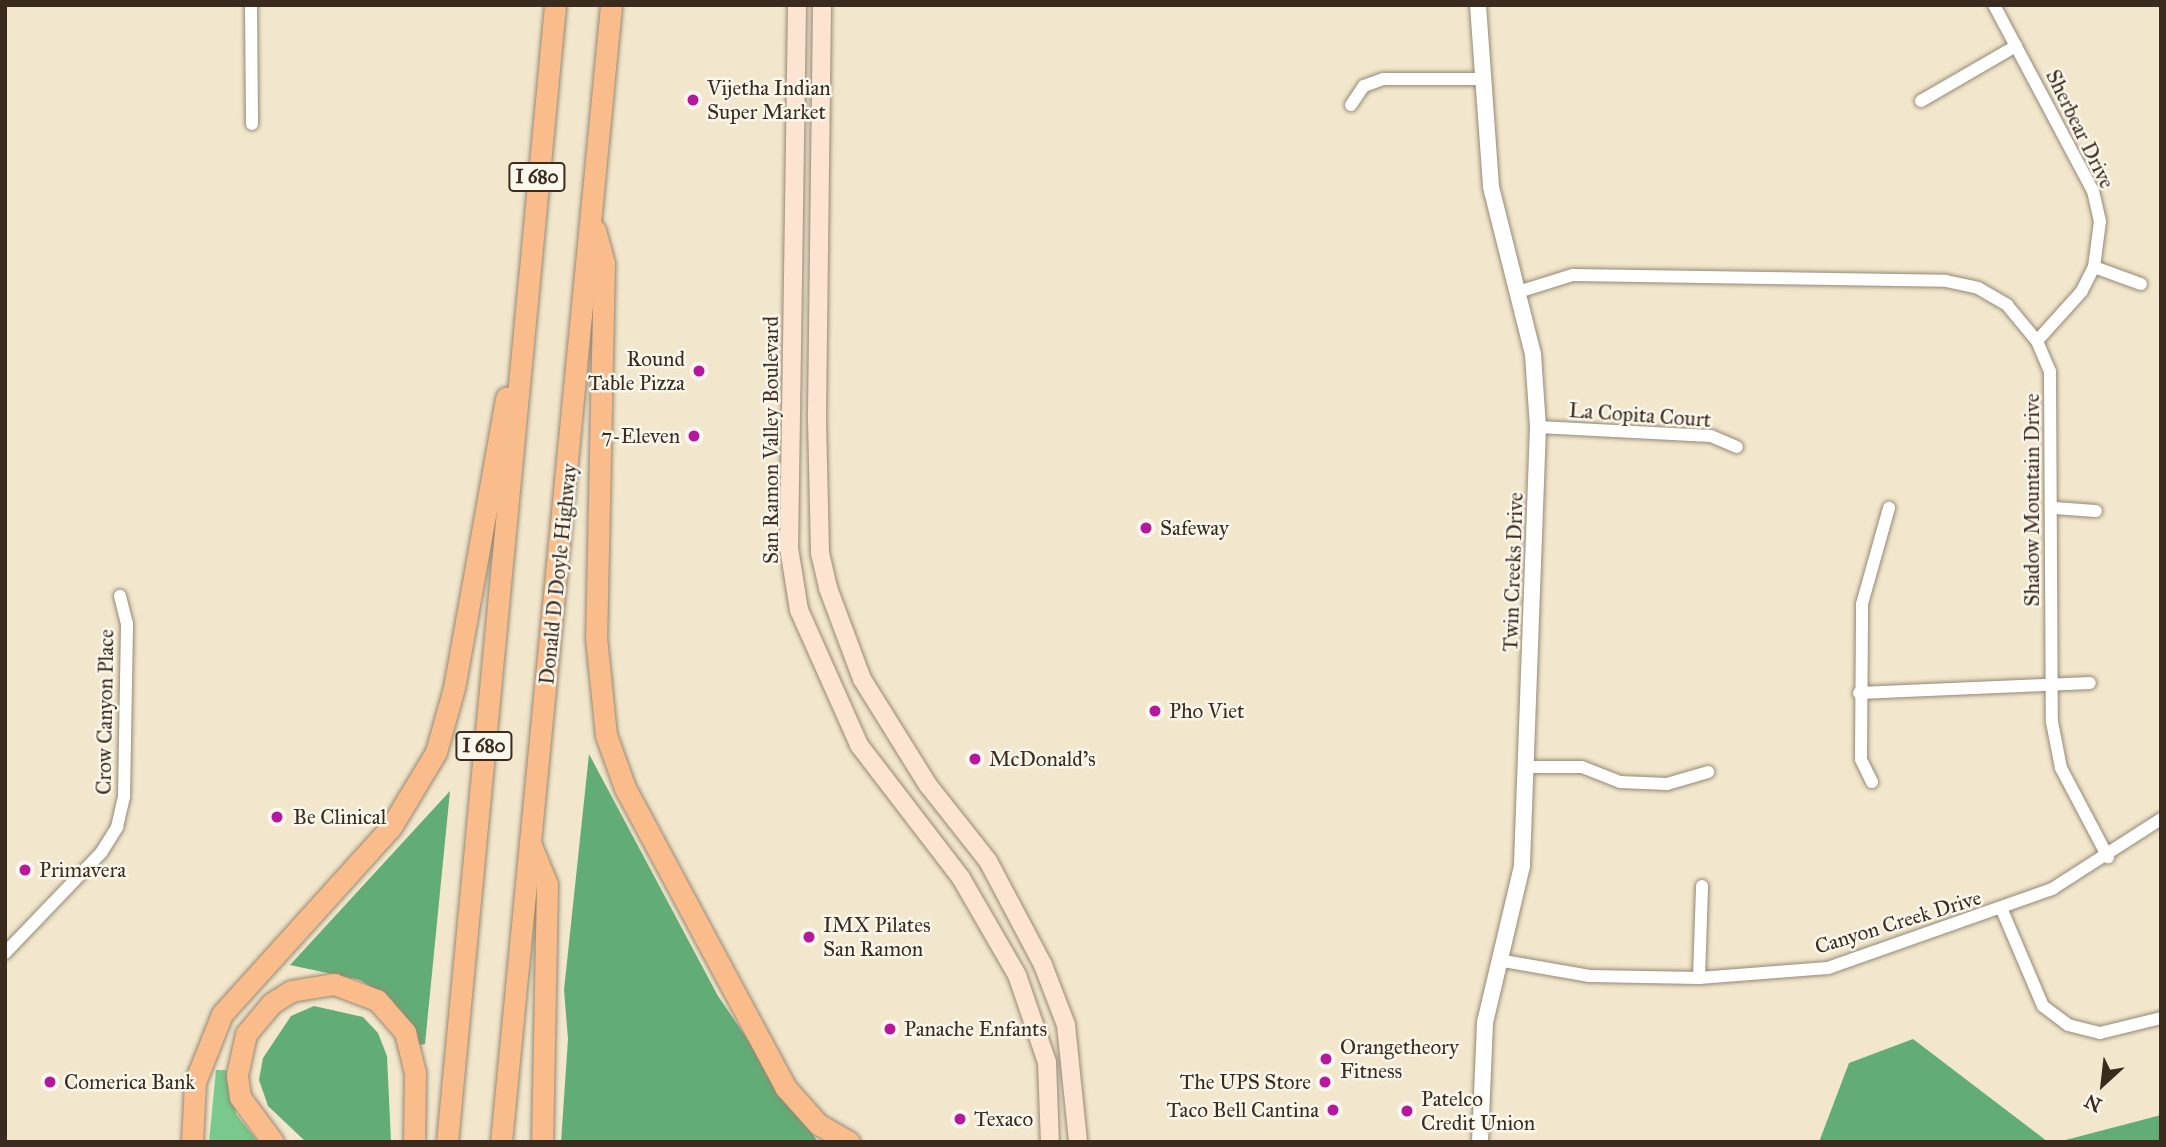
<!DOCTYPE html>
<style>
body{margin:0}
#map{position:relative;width:2166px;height:1147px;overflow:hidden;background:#f2e7cc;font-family:"IM FELL Great Primer",serif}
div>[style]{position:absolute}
.green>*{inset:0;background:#78c98b}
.forest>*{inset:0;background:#62ad77}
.roads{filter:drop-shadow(0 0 2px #968875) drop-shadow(0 0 2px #968875)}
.minor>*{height:12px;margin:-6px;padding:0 6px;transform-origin:6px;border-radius:6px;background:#fff}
.tertiary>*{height:16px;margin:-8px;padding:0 8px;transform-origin:8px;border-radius:8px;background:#fff}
.secondary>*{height:18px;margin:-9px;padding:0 9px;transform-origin:9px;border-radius:9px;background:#fde4d0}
.motorway>*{height:21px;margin:-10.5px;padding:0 10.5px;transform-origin:10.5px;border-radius:10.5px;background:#f9bc8a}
.dots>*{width:19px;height:19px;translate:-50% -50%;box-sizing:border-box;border:4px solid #fbf7ec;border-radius:50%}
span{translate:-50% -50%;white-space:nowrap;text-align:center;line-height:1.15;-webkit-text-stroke:5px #fbf7ec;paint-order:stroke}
.shield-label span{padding:2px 5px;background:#fbf7ec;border:2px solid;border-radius:5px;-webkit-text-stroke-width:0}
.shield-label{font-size:19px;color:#3b2a1e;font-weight:700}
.poi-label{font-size:21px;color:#3b2a1e}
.left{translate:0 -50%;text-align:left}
.right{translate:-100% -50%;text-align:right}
.street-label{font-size:21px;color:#3b2a1e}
.frame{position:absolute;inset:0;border:7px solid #3b2a1e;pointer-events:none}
.north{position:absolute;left:2068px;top:1049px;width:70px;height:70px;-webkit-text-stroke:5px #fbf7ec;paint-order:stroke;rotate:207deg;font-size:19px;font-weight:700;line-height:28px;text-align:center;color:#3b2a1e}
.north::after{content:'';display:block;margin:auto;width:24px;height:32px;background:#3b2a1e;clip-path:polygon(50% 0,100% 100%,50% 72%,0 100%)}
</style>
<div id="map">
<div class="green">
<i style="clip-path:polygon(216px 1070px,226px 1070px,236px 1114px,258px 1142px,209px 1142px)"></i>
</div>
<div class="forest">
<i style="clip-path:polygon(589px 754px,718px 996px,818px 1142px,561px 1142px,568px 1039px,564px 990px)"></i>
<i style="clip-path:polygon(450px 791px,425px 1044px,420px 1045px,392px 1000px,360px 980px,290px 965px)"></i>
<i style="clip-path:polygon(314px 1006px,363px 1017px,378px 1033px,387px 1056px,391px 1142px,306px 1142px,268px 1106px,259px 1080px,263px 1058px,291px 1016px)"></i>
<i style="clip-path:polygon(1913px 1039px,2048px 1142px,1819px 1142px,1849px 1063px)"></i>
<i style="clip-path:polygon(2161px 1115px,2161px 1142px,2058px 1142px)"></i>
</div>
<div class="roads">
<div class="minor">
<i style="left:251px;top:5px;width:119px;rotate:89.5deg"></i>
<i style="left:1994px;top:5px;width:211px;rotate:62deg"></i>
<i style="left:2093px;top:191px;width:31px;rotate:77deg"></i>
<i style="left:2100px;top:221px;width:46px;rotate:97.4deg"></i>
<i style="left:2094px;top:267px;width:27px;rotate:117deg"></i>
<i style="left:2082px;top:291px;width:67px;rotate:132deg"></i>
<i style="left:1921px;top:101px;width:110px;rotate:-30.1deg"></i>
<i style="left:1351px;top:105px;width:23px;rotate:-56deg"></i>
<i style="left:1364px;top:86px;width:20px;rotate:-20deg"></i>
<i style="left:1383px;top:79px;width:102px"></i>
<i style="left:2094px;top:267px;width:50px;rotate:19.9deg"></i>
<i style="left:1518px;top:292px;width:58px;rotate:-17.2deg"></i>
<i style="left:1573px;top:275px;width:373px;rotate:0.9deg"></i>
<i style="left:1946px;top:281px;width:33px;rotate:12deg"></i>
<i style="left:1978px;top:288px;width:34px;rotate:30deg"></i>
<i style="left:2007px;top:305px;width:47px;rotate:50.2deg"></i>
<i style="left:2037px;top:341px;width:33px;rotate:67deg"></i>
<i style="left:2050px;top:371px;width:351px;rotate:89.7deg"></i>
<i style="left:2052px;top:722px;width:47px;rotate:78.9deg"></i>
<i style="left:2061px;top:768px;width:101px;rotate:62.2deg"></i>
<i style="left:1538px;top:427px;width:173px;rotate:3deg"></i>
<i style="left:1711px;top:436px;width:28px;rotate:23deg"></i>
<i style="left:2054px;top:508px;width:42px;rotate:4.1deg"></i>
<i style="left:1859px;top:693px;width:231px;rotate:-2.5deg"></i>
<i style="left:1529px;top:767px;width:53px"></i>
<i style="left:1582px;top:767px;width:41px;rotate:21.5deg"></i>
<i style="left:1620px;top:782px;width:47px;rotate:2.4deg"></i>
<i style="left:1667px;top:784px;width:43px;rotate:-16.3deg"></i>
<i style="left:1872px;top:782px;width:25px;rotate:-116deg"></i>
<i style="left:1861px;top:759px;width:155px;rotate:-89.6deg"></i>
<i style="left:1862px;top:604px;width:100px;rotate:-74.3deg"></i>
<i style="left:2002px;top:910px;width:104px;rotate:66.9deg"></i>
<i style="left:2043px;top:1006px;width:31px;rotate:37deg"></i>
<i style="left:2068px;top:1025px;width:33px;rotate:14deg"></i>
<i style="left:2100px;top:1033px;width:63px;rotate:-13.8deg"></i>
<i style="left:5px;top:953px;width:139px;rotate:-46.2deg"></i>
<i style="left:101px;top:853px;width:31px;rotate:-58deg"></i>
<i style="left:117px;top:827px;width:31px;rotate:-77deg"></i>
<i style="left:124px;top:797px;width:173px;rotate:-89deg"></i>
<i style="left:127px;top:624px;width:29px;rotate:-104deg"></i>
<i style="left:1498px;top:960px;width:93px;rotate:9.9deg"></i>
<i style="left:1590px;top:976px;width:109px;rotate:1.1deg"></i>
<i style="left:1699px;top:978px;width:129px;rotate:-4.4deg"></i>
<i style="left:1828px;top:968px;width:238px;rotate:-19.4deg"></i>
<i style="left:2052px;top:889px;width:130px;rotate:-32.7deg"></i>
<i style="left:1699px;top:978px;width:92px;rotate:-88.1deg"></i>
</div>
<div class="tertiary">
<i style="left:1478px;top:5px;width:182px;rotate:85.9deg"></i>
<i style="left:1491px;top:187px;width:172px;rotate:75.9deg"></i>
<i style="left:1533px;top:354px;width:73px;rotate:86.1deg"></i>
<i style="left:1538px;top:427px;width:439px;rotate:92.1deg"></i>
<i style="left:1522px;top:866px;width:161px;rotate:103.3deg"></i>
<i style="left:1485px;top:1023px;width:119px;rotate:92.4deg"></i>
</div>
<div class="secondary">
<i style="left:797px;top:5px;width:543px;rotate:90.84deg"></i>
<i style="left:789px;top:548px;width:63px;rotate:80.8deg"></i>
<i style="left:799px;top:610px;width:148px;rotate:66deg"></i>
<i style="left:859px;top:745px;width:168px;rotate:52.5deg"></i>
<i style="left:961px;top:878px;width:112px;rotate:60deg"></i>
<i style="left:1017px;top:975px;width:92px;rotate:71deg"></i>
<i style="left:1047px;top:1062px;width:80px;rotate:87.9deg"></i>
<i style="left:822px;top:5px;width:415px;rotate:90.7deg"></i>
<i style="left:817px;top:420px;width:133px;rotate:88.7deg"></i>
<i style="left:820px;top:553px;width:36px;rotate:77deg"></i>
<i style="left:828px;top:588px;width:97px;rotate:69.5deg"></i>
<i style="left:862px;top:679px;width:125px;rotate:58.1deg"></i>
<i style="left:928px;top:785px;width:97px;rotate:51.7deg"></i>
<i style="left:988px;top:861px;width:118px;rotate:62.1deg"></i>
<i style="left:1043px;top:965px;width:64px;rotate:69deg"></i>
<i style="left:1066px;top:1025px;width:118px;rotate:84.1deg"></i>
</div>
<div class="motorway">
<i style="left:595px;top:230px;width:34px;rotate:75deg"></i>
<i style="left:604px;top:263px;width:374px;rotate:91.2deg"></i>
<i style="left:596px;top:637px;width:99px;rotate:84.2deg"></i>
<i style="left:606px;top:735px;width:56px;rotate:70.3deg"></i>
<i style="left:625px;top:788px;width:339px;rotate:61.8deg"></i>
<i style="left:785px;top:1087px;width:50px;rotate:48.3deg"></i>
<i style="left:818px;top:1124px;width:36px;rotate:30deg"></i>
<i style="left:530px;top:843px;width:44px;rotate:67.5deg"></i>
<i style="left:547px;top:884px;width:258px;rotate:91.1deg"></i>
<i style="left:192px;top:1142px;width:60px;rotate:-87.1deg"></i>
<i style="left:195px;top:1082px;width:73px;rotate:-68.3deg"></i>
<i style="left:222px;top:1014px;width:252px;rotate:-47.9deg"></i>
<i style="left:391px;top:827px;width:87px;rotate:-59deg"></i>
<i style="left:436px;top:752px;width:66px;rotate:-74.3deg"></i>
<i style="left:454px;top:688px;width:295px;rotate:-79.8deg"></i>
<i style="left:273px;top:1142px;width:56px;rotate:-126.3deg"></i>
<i style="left:240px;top:1097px;width:22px;rotate:-98deg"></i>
<i style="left:237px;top:1075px;width:42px;rotate:-77.6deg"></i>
<i style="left:246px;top:1034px;width:40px;rotate:-50deg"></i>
<i style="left:272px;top:1003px;width:22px;rotate:-32deg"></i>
<i style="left:291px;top:991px;width:44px;rotate:-9.2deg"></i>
<i style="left:334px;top:984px;width:46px;rotate:20.4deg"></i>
<i style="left:377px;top:1000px;width:43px;rotate:48.8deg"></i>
<i style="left:405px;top:1032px;width:42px;rotate:76.3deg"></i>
<i style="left:415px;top:1073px;width:69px;rotate:90.8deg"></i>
<i style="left:447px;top:1142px;width:1142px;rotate:-84.57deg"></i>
<i style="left:501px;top:1142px;width:1142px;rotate:-84.47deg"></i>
</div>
</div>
<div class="dots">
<i style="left:693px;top:100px;background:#b5179e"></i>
<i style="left:699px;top:371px;background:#b5179e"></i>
<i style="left:694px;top:436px;background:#b5179e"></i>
<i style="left:1146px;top:528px;background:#b5179e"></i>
<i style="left:1155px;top:711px;background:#b5179e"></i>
<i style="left:975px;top:759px;background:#b5179e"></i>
<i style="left:277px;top:817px;background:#b5179e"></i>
<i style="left:25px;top:870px;background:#b5179e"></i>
<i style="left:809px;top:937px;background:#b5179e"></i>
<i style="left:890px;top:1029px;background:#b5179e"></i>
<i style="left:1326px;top:1059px;background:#b5179e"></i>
<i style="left:50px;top:1082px;background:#b5179e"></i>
<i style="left:1325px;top:1082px;background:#b5179e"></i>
<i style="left:1333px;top:1110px;background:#b5179e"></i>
<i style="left:1407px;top:1111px;background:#b5179e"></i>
<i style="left:960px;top:1119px;background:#b5179e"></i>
</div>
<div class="shield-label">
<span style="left:537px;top:177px">I 680</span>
<span style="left:484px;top:746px">I 680</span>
</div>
<div class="poi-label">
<span class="left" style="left:707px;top:100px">Vijetha Indian<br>Super Market</span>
<span class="right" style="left:685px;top:371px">Round<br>Table Pizza</span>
<span class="right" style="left:680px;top:436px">7-Eleven</span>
<span class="left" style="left:1160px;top:528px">Safeway</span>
<span class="left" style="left:1169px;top:711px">Pho Viet</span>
<span class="left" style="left:989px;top:759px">McDonald's</span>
<span class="left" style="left:293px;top:817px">Be Clinical</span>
<span class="left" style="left:39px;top:870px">Primavera</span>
<span class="left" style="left:823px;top:937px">IMX Pilates<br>San Ramon</span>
<span class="left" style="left:904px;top:1029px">Panache Enfants</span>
<span class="left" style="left:1340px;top:1059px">Orangetheory<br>Fitness</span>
<span class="left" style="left:64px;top:1082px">Comerica Bank</span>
<span class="right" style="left:1311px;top:1082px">The UPS Store</span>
<span class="left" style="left:1421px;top:1111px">Patelco<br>Credit Union</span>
<span class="right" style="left:1319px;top:1110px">Taco Bell Cantina</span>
<span class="left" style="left:974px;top:1119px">Texaco</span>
</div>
<div class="street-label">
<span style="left:2080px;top:129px;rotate:64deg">Sherbear Drive</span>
<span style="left:1640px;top:415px;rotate:4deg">La Copita Court</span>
<span style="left:771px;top:440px;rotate:-90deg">San Ramon Valley Boulevard</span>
<span style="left:2032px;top:500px;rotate:-90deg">Shadow Mountain Drive</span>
<span style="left:1513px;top:572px;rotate:-88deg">Twin Creeks Drive</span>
<span style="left:558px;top:574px;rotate:-84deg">Donald D Doyle Highway</span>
<span style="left:105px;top:712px;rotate:-89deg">Crow Canyon Place</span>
<span style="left:1898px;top:922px;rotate:-17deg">Canyon Creek Drive</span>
</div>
<div class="frame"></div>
<div class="north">N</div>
</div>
